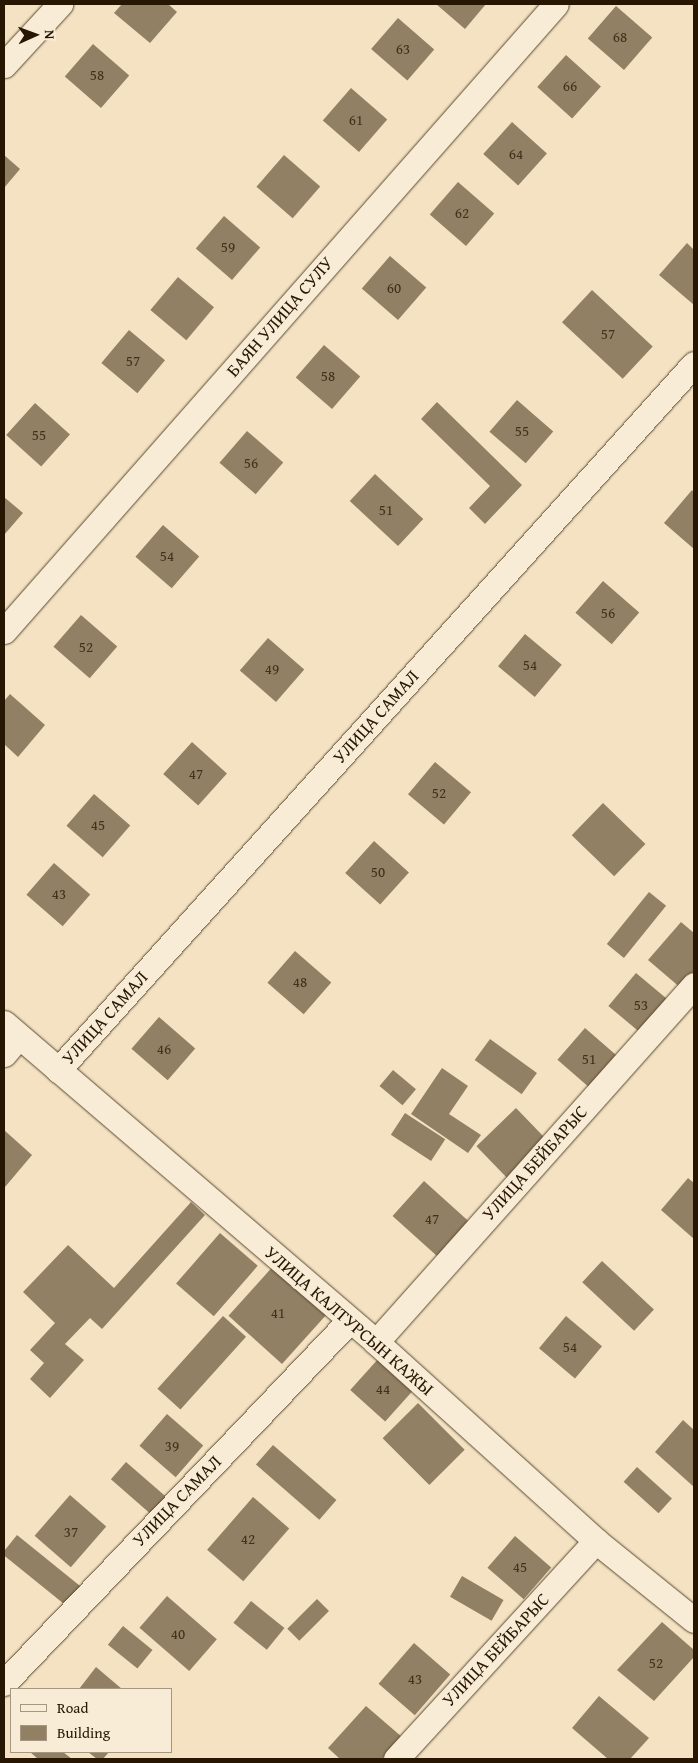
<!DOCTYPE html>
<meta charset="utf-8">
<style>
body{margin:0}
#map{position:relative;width:698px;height:1763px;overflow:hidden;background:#f4e2c2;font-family:"Gentium Book Plus",serif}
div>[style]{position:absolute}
.building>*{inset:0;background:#928065;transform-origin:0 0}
.roads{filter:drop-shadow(0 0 1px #5a4931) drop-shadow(0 0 1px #5a4931)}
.street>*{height:25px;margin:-12.5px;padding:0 12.5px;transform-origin:12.5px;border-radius:12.5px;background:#f8ecd7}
span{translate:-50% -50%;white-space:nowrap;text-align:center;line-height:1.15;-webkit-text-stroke:4.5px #f8ecd7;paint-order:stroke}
.number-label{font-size:15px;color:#42301a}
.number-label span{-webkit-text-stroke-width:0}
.street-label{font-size:18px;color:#271601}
.frame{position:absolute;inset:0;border:5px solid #271601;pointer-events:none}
.legend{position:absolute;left:10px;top:1688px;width:162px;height:65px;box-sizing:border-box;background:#f8ecd7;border:1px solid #a49681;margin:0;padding:6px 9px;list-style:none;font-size:15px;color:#271601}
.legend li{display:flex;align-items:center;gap:10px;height:25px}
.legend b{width:25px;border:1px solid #a49681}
.north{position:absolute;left:10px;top:10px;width:50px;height:50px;-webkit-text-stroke:4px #f8ecd7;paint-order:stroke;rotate:88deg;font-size:14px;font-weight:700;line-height:20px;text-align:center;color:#271601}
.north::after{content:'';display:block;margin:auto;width:18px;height:22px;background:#271601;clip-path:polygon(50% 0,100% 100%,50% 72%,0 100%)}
</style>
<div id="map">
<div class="building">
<i style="clip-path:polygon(122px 4px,168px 4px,177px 12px,150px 43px,114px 13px)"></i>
<i style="clip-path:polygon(436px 4px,486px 4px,465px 29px)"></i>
<i style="left:616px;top:6px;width:48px;height:43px;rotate:41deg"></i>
<i style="left:398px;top:18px;width:48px;height:41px;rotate:41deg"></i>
<i style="left:93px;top:44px;width:48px;height:43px;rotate:41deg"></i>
<i style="left:566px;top:55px;width:47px;height:43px;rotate:42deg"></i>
<i style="left:351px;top:88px;width:48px;height:43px;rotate:41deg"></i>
<i style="left:512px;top:122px;width:47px;height:43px;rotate:42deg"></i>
<i style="clip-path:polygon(4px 155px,20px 169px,4px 188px)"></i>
<i style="left:284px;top:155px;width:48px;height:42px;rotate:41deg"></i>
<i style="left:458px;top:182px;width:48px;height:43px;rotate:41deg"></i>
<i style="left:224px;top:216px;width:48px;height:43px;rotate:41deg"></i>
<i style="clip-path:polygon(687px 243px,694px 250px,694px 305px,659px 275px)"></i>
<i style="left:390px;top:256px;width:48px;height:43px;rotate:41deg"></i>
<i style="left:178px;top:277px;width:47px;height:43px;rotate:40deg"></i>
<i style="left:592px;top:290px;width:83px;height:44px;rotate:43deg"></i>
<i style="left:129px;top:330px;width:47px;height:43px;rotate:40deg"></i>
<i style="left:324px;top:345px;width:48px;height:43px;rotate:41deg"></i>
<i style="left:517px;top:400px;width:48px;height:42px;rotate:41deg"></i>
<i style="clip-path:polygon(437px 402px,522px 485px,485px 524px,469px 508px,490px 486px,421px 419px)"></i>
<i style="left:35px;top:403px;width:47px;height:43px;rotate:42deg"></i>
<i style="left:247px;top:431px;width:48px;height:42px;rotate:41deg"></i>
<i style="left:375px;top:474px;width:66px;height:37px;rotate:43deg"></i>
<i style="clip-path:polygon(692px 490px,694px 493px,694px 549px,664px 523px)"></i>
<i style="clip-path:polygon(4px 497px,23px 513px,4px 535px)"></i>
<i style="left:163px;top:525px;width:48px;height:42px;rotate:41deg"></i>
<i style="left:603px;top:581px;width:48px;height:42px;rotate:41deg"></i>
<i style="left:81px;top:615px;width:48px;height:42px;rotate:41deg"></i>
<i style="left:525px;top:634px;width:48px;height:42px;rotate:40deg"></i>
<i style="left:268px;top:638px;width:48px;height:43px;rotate:41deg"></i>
<i style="clip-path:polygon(10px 694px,45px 725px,18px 757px,4px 744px,4px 701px)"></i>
<i style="left:192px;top:742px;width:47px;height:43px;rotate:42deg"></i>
<i style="left:435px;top:762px;width:47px;height:42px;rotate:40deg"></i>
<i style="left:94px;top:794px;width:48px;height:42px;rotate:41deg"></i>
<i style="left:603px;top:803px;width:59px;height:45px;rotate:44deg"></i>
<i style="left:374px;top:841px;width:47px;height:43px;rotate:42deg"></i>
<i style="left:54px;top:863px;width:48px;height:42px;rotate:41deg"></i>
<i style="left:649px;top:892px;width:22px;height:67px;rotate:39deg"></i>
<i style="clip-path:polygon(681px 922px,694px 933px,694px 975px,682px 989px,648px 960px)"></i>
<i style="left:295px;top:951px;width:48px;height:42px;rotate:41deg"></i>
<i style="left:636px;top:973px;width:48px;height:43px;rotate:40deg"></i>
<i style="left:159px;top:1017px;width:48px;height:42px;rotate:41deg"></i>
<i style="left:585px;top:1028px;width:48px;height:42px;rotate:41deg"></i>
<i style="left:490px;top:1039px;width:58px;height:26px;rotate:36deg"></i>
<i style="clip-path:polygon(442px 1068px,468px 1086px,449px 1114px,481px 1135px,468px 1153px,411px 1114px)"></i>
<i style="left:393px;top:1070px;width:30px;height:21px;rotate:40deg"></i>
<i style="left:516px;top:1108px;width:57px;height:55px;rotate:46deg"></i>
<i style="left:405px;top:1113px;width:48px;height:26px;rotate:33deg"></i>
<i style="clip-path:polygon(4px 1130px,32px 1155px,5px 1187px,4px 1185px)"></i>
<i style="clip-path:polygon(688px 1178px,694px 1183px,694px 1239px,661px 1210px)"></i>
<i style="left:424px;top:1181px;width:62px;height:47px;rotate:42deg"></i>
<i style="clip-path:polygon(191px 1202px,205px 1215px,102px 1329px,90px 1318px,65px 1344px,84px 1360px,50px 1398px,30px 1379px,44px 1363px,30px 1350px,55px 1323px,23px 1292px,68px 1245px,114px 1288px)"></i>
<i style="left:220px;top:1233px;width:50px;height:67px;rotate:41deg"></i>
<i style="left:602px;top:1261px;width:71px;height:29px;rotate:43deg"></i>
<i style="left:276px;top:1263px;width:72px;height:71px;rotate:42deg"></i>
<i style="left:223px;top:1316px;width:31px;height:98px;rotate:42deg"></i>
<i style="left:566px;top:1316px;width:47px;height:42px;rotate:40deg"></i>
<i style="left:379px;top:1358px;width:47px;height:43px;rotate:42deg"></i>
<i style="left:418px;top:1403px;width:66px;height:50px;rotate:45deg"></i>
<i style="left:167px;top:1414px;width:48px;height:42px;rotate:41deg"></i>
<i style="clip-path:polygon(683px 1420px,694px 1430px,694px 1487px,655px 1452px)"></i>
<i style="left:273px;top:1445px;width:84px;height:26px;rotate:41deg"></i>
<i style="left:126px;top:1462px;width:55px;height:23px;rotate:41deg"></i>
<i style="left:637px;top:1467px;width:47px;height:20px;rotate:42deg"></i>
<i style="left:70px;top:1495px;width:48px;height:54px;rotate:41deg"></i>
<i style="left:253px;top:1497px;width:48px;height:70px;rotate:41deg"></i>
<i style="left:17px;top:1535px;width:84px;height:24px;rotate:39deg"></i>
<i style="left:515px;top:1536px;width:48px;height:42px;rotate:41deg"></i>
<i style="left:462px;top:1576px;width:48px;height:24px;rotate:30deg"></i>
<i style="left:167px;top:1596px;width:66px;height:42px;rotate:41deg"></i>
<i style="left:317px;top:1599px;width:17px;height:42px;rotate:45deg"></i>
<i style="left:251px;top:1601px;width:43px;height:28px;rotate:39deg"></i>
<i style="clip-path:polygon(662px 1622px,694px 1650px,694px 1657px,654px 1701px,617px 1670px)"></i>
<i style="left:123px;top:1626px;width:38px;height:24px;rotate:39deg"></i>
<i style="left:414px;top:1643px;width:48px;height:54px;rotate:41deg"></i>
<i style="clip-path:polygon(96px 1667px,122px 1689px,79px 1689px)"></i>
<i style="clip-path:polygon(599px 1696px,649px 1738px,630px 1759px,608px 1759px,572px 1728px)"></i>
<i style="clip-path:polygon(366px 1706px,402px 1737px,382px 1759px,340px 1759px,328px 1748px)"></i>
<i style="clip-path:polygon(30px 1752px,63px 1752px,72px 1759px,38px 1759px)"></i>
<i style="clip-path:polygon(88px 1752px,109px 1752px,103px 1759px,97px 1759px)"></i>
</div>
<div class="roads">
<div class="street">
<i style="left:4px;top:65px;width:83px;rotate:-47.4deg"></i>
<i style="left:4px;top:631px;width:835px;rotate:-48.64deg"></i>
<i style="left:4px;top:1023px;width:490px;rotate:40.6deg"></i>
<i style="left:376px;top:1342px;width:297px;rotate:42.1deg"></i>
<i style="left:596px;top:1541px;width:126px;rotate:38.9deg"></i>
<i style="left:4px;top:1054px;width:23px;rotate:-50deg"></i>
<i style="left:58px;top:1070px;width:950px;rotate:-47.99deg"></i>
<i style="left:376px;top:1342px;width:478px;rotate:-48.3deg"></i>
<i style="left:4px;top:1683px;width:501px;rotate:-46.37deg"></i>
<i style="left:396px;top:1759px;width:296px;rotate:-47.5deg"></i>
</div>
</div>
<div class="number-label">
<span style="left:620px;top:37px">68</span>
<span style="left:403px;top:49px">63</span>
<span style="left:97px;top:75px">58</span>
<span style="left:570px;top:86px">66</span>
<span style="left:356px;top:120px">61</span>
<span style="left:516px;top:154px">64</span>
<span style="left:462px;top:213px">62</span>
<span style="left:228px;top:247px">59</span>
<span style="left:394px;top:288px">60</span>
<span style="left:608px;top:334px">57</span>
<span style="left:133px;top:361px">57</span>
<span style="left:328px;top:376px">58</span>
<span style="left:522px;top:431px">55</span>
<span style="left:39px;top:435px">55</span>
<span style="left:251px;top:463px">56</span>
<span style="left:386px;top:510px">51</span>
<span style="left:167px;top:556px">54</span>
<span style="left:608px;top:613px">56</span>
<span style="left:86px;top:647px">52</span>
<span style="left:530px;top:665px">54</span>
<span style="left:272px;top:669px">49</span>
<span style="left:196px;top:774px">47</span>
<span style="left:439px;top:793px">52</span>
<span style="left:98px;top:825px">45</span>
<span style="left:378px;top:872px">50</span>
<span style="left:59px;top:894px">43</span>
<span style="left:300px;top:982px">48</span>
<span style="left:641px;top:1005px">53</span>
<span style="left:164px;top:1049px">46</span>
<span style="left:589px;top:1059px">51</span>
<span style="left:432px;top:1219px">47</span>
<span style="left:278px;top:1313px">41</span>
<span style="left:570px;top:1347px">54</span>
<span style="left:383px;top:1389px">44</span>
<span style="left:172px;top:1446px">39</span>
<span style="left:71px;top:1532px">37</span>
<span style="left:248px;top:1539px">42</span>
<span style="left:520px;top:1567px">45</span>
<span style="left:178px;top:1634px">40</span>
<span style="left:656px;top:1663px">52</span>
<span style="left:415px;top:1679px">43</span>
</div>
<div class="street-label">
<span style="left:280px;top:317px;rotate:-49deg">БАЯН УЛИЦА СУЛУ</span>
<span style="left:376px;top:717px;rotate:-48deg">УЛИЦА САМАЛ</span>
<span style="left:105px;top:1018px;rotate:-48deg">УЛИЦА САМАЛ</span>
<span style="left:535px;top:1163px;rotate:-48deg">УЛИЦА БЕЙБАРЫС</span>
<span style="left:349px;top:1321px;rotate:41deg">УЛИЦА КАЛТУРСЫН КАЖЫ</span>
<span style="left:177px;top:1501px;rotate:-46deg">УЛИЦА САМАЛ</span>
<span style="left:496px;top:1650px;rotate:-47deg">УЛИЦА БЕЙБАРЫС</span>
</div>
<div class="frame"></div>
<ul class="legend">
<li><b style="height:6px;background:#f8ecd7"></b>Road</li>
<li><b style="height:14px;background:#928065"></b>Building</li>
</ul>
<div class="north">N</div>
</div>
